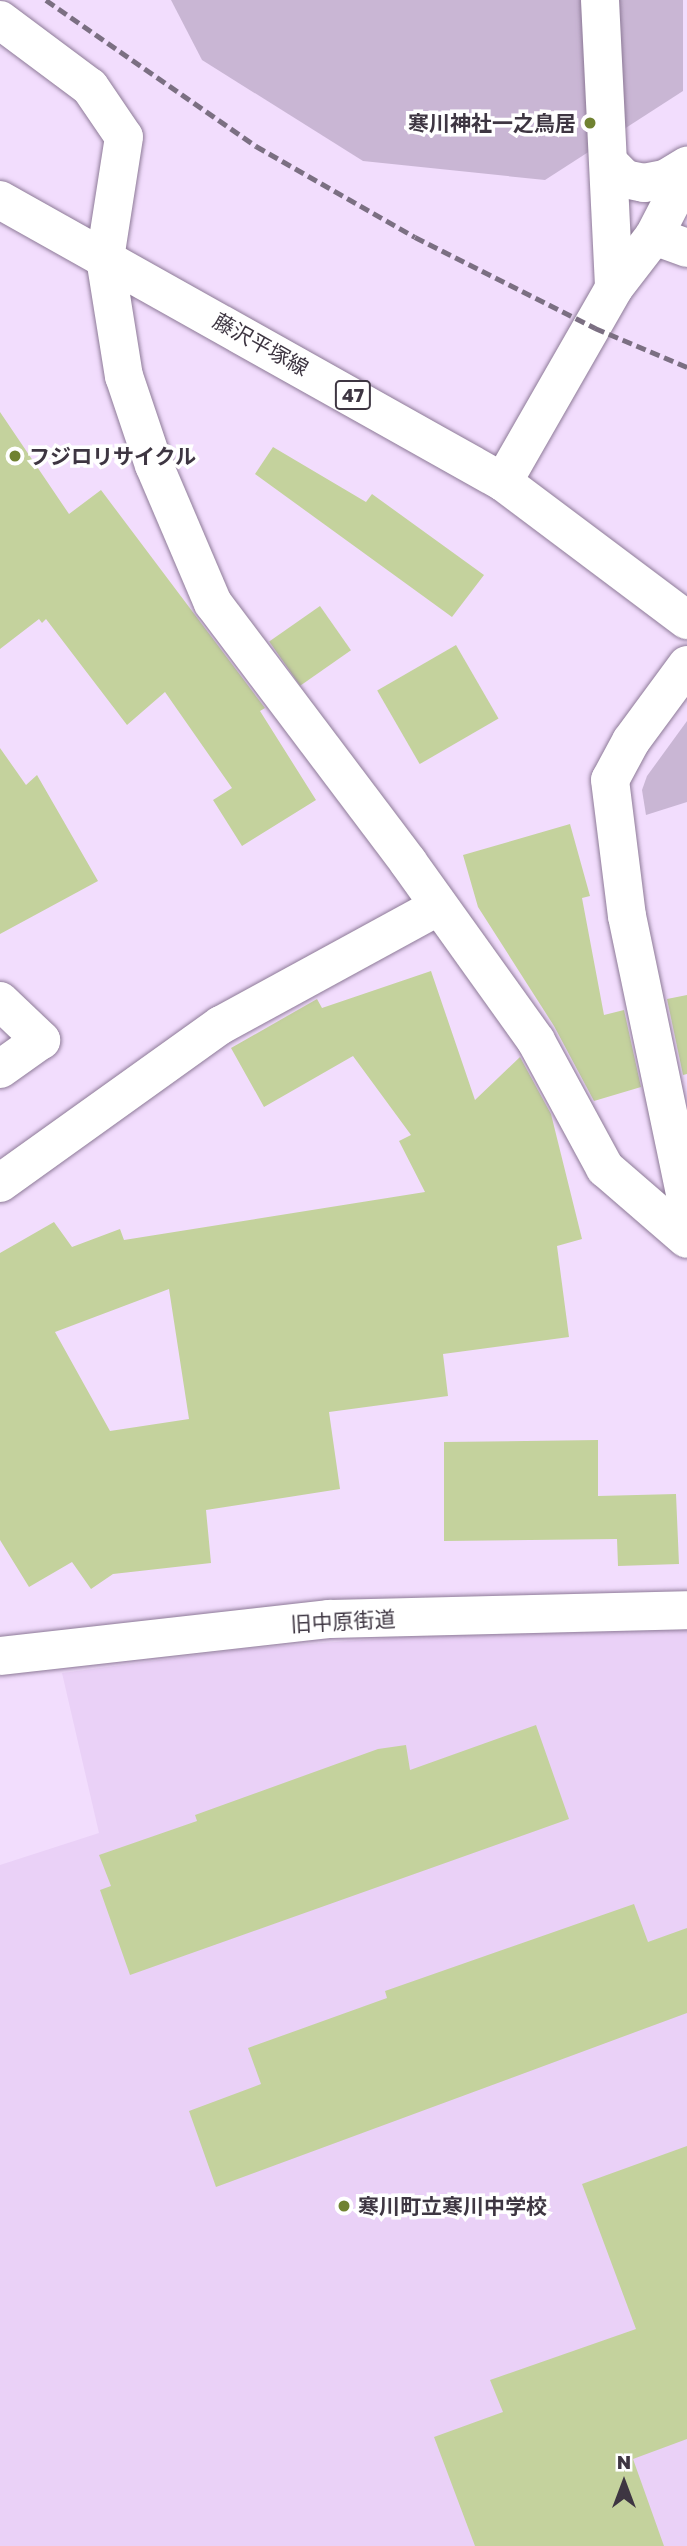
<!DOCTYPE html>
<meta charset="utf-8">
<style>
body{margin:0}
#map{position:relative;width:687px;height:2546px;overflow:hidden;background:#f2ddfd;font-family:"Golos Text","Noto Sans JP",sans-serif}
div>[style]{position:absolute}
.built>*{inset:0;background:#ead1f7}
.green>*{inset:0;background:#c9b6d4}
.building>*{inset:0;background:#c4d29d;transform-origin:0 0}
.roads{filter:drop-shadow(0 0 2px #8d7a97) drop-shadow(0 0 2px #8d7a97)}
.street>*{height:38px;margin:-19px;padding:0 19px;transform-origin:19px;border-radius:19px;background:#fff}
.secondary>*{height:38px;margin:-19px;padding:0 19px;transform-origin:19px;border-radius:19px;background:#fff}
.primary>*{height:38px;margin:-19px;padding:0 19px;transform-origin:19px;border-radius:19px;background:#fff}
.rail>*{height:5px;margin-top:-2.5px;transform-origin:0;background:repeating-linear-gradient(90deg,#7b6f82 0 10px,transparent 0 15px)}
.dots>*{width:19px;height:19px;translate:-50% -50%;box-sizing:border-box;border:4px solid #fff;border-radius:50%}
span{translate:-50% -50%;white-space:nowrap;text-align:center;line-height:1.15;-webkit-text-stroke:7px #fff;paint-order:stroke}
.shield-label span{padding:2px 5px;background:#fff;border:2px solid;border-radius:5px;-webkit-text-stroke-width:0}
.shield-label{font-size:19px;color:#3e3642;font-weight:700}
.poi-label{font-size:21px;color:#3e3642;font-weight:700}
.right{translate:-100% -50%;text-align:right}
.left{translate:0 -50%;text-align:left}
.street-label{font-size:21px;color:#3e3642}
.north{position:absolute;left:589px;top:2448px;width:70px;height:70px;-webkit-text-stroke:5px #fff;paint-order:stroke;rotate:0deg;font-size:19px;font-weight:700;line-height:28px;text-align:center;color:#3e3642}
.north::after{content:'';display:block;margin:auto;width:24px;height:32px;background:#3e3642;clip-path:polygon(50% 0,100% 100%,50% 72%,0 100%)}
</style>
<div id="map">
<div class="built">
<i style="clip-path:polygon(687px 1628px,687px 2546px,0 2546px,0 1865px,99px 1833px,62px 1673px,243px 1649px,400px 1637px)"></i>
</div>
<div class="green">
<i style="clip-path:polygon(171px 0,683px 0,683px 91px,545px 180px,363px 161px,202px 60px)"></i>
<i style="clip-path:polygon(687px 721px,687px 802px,646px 815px,642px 790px,647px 776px)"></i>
</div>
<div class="building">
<i style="clip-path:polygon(0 412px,69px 514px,101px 490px,265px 708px,260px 711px,316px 800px,242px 846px,213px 800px,232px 788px,165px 692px,127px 725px,46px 619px,42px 623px,39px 619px,0 649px)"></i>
<i style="clip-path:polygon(273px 447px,366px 502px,372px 494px,484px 575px,452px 617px,255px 474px)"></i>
<i style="left:320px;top:606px;width:54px;height:62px;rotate:55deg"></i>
<i style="left:456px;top:645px;width:85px;height:91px;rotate:60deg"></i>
<i style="clip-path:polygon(0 748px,26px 785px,37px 775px,98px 881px,0 934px)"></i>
<i style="clip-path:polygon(570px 824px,590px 896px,582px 898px,604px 1015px,624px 1010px,641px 1087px,594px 1101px,554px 1026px,478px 907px,463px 855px)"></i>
<i style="clip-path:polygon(evenodd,431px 971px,475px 1100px,520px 1057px,551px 1114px,582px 1239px,557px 1246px,569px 1337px,443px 1354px,448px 1396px,329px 1412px,340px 1489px,206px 1510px,211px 1563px,113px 1574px,91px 1589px,72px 1562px,29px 1587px,0 1540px,0 1253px,54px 1222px,72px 1247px,120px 1229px,124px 1240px,425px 1192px,399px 1141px,411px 1135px,353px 1056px,264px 1107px,231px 1048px,317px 999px,322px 1008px,431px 971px,169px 1289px,189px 1419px,110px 1431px,55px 1332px,169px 1289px)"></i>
<i style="clip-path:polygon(687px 995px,687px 1074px,683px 1075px,667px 999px)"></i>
<i style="clip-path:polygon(598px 1440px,598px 1496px,676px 1494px,679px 1564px,618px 1566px,617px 1539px,444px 1541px,444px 1442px)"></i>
<i style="clip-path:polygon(536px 1725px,569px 1819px,130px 1975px,100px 1890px,111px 1886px,99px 1855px,197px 1821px,195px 1815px,378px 1749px,406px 1745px,410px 1770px)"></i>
<i style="clip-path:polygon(634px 1904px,648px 1942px,687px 1928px,687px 2013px,216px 2187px,189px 2111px,261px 2084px,248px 2048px,387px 1998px,385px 1991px)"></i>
<i style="clip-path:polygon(687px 2146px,687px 2439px,633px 2459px,664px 2546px,475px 2546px,434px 2437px,503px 2412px,490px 2380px,636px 2329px,582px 2184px)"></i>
</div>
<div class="roads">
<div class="street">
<i style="left:0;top:20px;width:112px;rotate:36.7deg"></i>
<i style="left:90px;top:87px;width:60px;rotate:55.8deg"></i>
<i style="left:124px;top:137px;width:122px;rotate:98.9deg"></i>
<i style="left:105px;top:258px;width:120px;rotate:80.9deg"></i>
<i style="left:124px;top:376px;width:94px;rotate:71.4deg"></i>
<i style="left:154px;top:465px;width:150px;rotate:66.9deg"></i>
<i style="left:213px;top:603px;width:324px;rotate:53deg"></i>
<i style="left:408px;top:862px;width:220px;rotate:54.4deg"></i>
<i style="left:536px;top:1041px;width:145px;rotate:61.5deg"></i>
<i style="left:605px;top:1168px;width:108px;rotate:40.9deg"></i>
<i style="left:654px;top:236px;width:35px;rotate:20deg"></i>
<i style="left:687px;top:665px;width:94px;rotate:126.4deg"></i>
<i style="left:631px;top:741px;width:44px;rotate:118.3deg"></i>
<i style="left:610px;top:780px;width:137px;rotate:82.9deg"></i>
<i style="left:627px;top:916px;width:292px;rotate:78.2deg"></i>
<i style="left:0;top:1001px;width:57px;rotate:43.6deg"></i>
<i style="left:41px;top:1040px;width:50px;rotate:144.7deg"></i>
<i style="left:0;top:1183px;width:272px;rotate:-35.6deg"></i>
<i style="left:221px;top:1025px;width:248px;rotate:-28.6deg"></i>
<i style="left:0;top:1656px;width:331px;rotate:-6.4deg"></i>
<i style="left:329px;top:1619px;width:358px;rotate:-1.4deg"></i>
</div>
<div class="secondary">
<i style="left:600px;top:0;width:288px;rotate:87.2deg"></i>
<i style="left:610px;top:164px;width:21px;rotate:45deg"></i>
<i style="left:625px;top:179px;width:19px;rotate:12deg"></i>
<i style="left:644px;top:183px;width:21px;rotate:-11deg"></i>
<i style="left:665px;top:179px;width:26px;rotate:-31deg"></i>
<i style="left:503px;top:482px;width:224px;rotate:-60.2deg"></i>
<i style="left:614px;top:288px;width:66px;rotate:-52.4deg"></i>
<i style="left:654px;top:236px;width:72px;rotate:-62.7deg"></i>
</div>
<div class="primary">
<i style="left:0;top:200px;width:577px;rotate:29.28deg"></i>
<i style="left:503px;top:482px;width:230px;rotate:36.9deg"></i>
</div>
</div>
<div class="rail">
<i style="left:46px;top:0;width:256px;rotate:34.8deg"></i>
<i style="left:256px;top:146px;width:183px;rotate:29.8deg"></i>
<i style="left:415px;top:237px;width:202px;rotate:26.8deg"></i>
<i style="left:595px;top:328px;width:100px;rotate:23deg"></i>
</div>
<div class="dots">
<i style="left:590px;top:123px;background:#708231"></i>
<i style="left:15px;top:456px;background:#708231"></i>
<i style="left:344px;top:2206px;background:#708231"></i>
</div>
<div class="shield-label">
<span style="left:353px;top:395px">47</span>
</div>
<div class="poi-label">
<span class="right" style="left:576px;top:123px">寒川神社一之鳥居</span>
<span class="left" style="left:29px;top:456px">フジロリサイクル</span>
<span class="left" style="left:358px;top:2206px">寒川町立寒川中学校</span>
</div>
<div class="street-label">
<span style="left:261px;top:344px;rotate:29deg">藤沢平塚線</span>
<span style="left:343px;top:1621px;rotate:-3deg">旧中原街道</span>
</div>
<div class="north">N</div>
</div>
